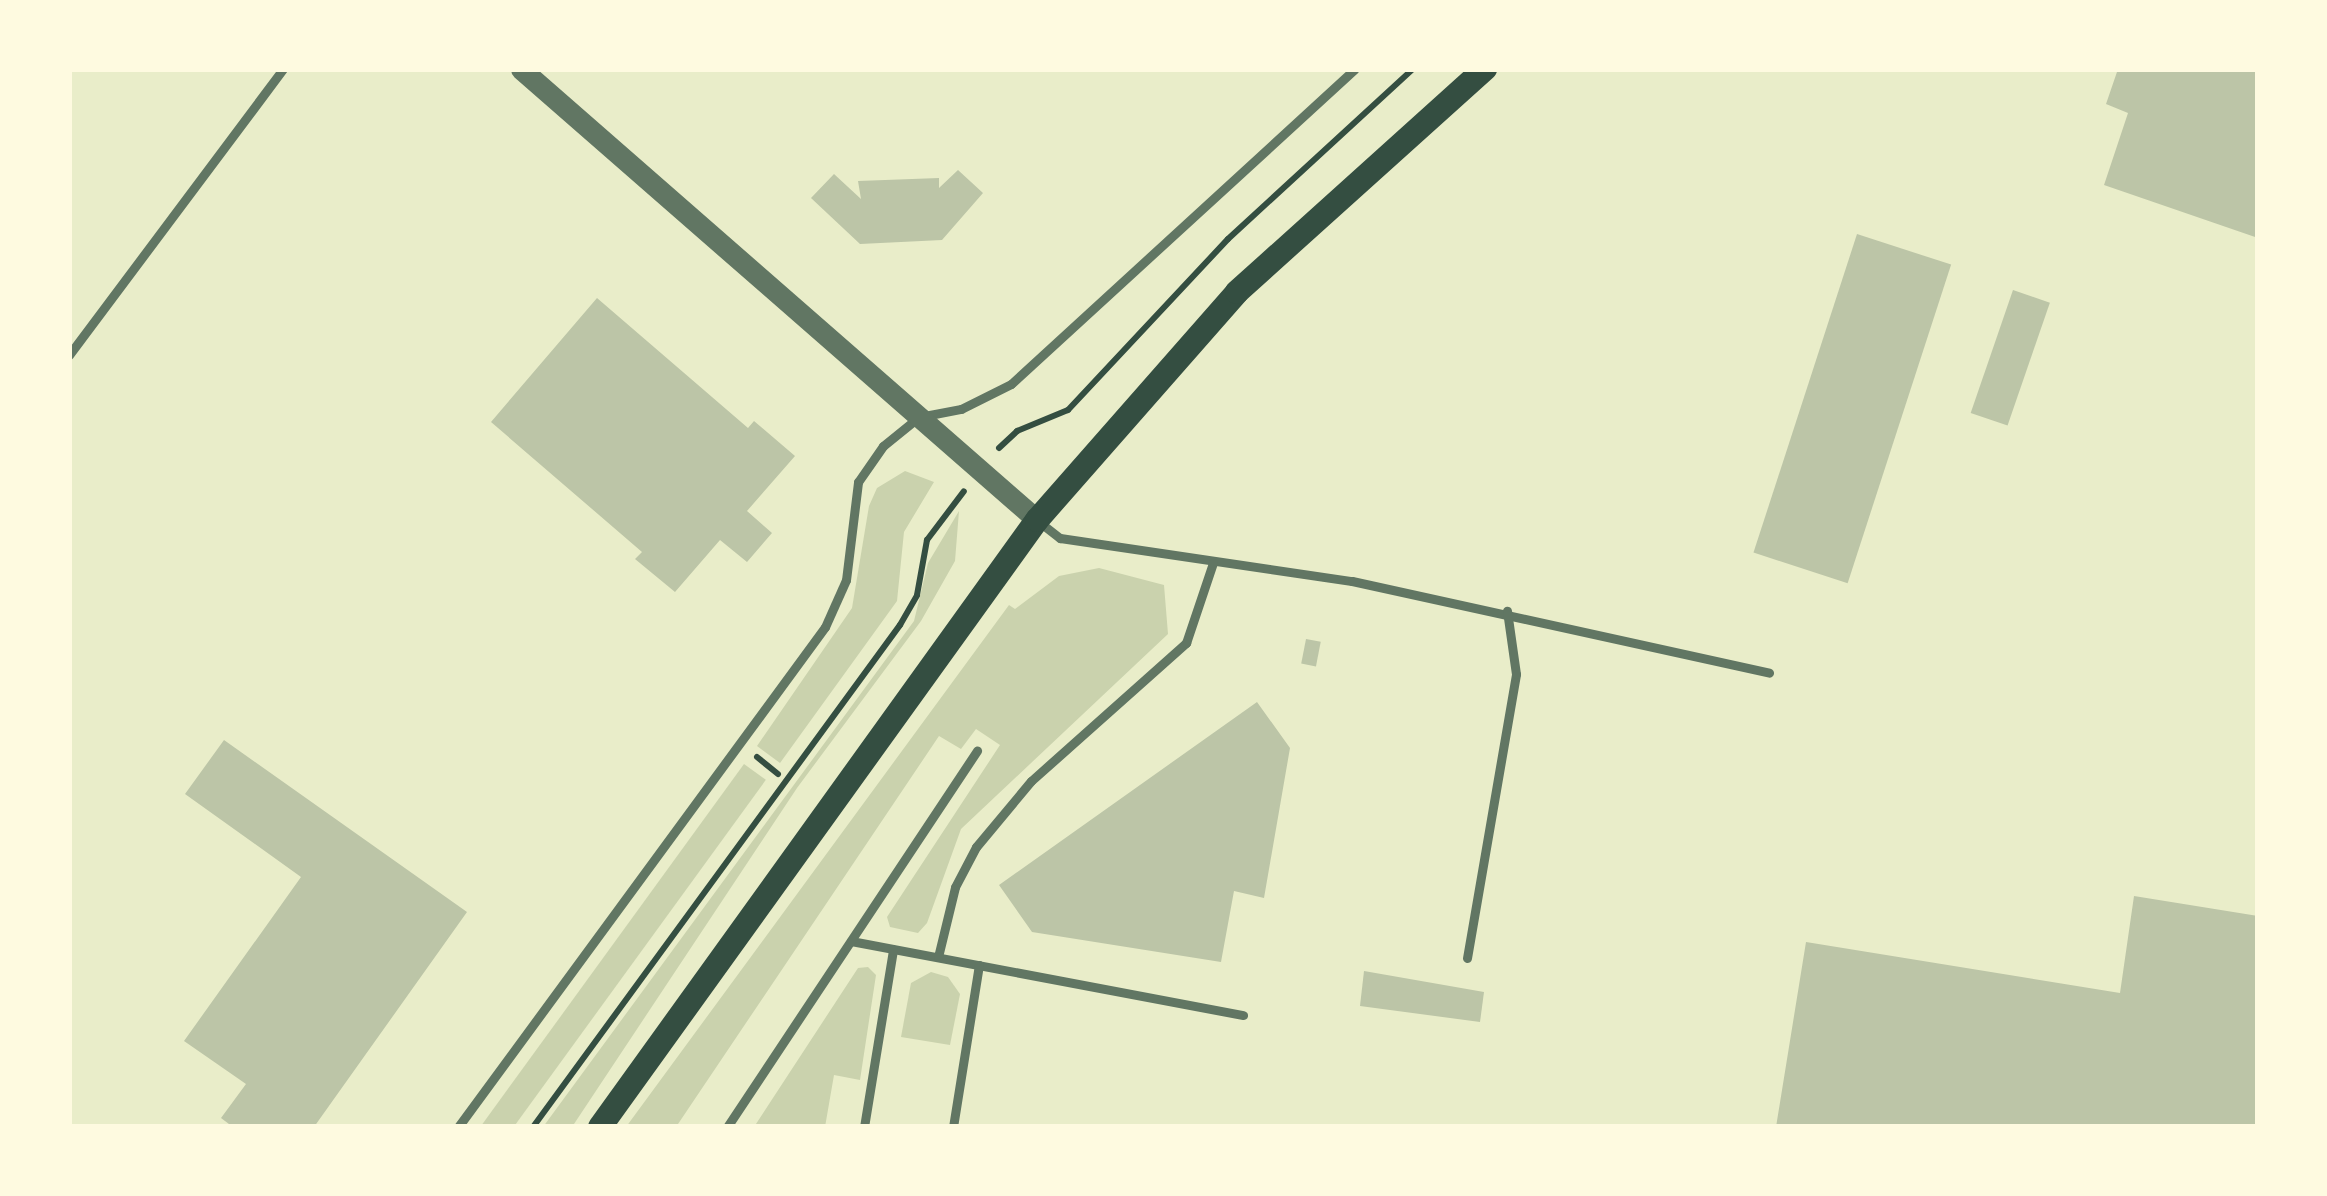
<!DOCTYPE html>
<style>
body{margin:0}
#map{position:relative;width:2327px;height:1196px;overflow:hidden;background:#e9edc9;font-family:"Archivo Narrow",sans-serif}
div>[style]{position:absolute}
.green>*{inset:0;background:#cad2ad;transform-origin:0 0}
.building>*{inset:0;background:#bcc5a7;transform-origin:0 0}
.path>*{height:6px;margin:-3px;padding:0 3px;transform-origin:3px;border-radius:3px;background:#344e41}
.service>*{height:9px;margin:-4.5px;padding:0 4.5px;transform-origin:4.5px;border-radius:4.5px;background:#617663}
.tertiary>*{height:21px;margin:-10.5px;padding:0 10.5px;transform-origin:10.5px;border-radius:10.5px;background:#617663}
.secondary>*{height:24px;margin:-12px;padding:0 12px;transform-origin:12px;border-radius:12px;background:#344e41}
span{translate:-50% -50%;white-space:nowrap;text-align:center;line-height:1.15;-webkit-text-stroke:12px #fefae0;paint-order:stroke}
.frame{position:absolute;inset:0;border:72px solid #fefae0;pointer-events:none}
</style>
<div id="map">
<div class="green">
<i style="clip-path:polygon(905px 471px,934px 482px,904px 532px,897px 601px,780px 763px,757px 746px,852px 608px,869px 506px,877px 488px)"></i>
<i style="clip-path:polygon(959px 511px,955px 561px,921px 621px,797px 788px,572px 1127px,543px 1127px,914px 621px,928px 563px)"></i>
<i style="clip-path:polygon(1099px 568px,1164px 585px,1168px 634px,961px 829px,927px 923px,918px 933px,890px 927px,887px 917px,1000px 745px,976px 729px,961px 749px,939px 736px,676px 1127px,626px 1127px,1009px 605px,1015px 609px,1059px 576px)"></i>
<i style="left:744px;top:764px;width:27px;height:449px;rotate:36deg"></i>
<i style="clip-path:polygon(868px 967px,876px 975px,860px 1080px,834px 1075px,825px 1127px,754px 1127px,858px 968px)"></i>
<i style="clip-path:polygon(931px 972px,948px 977px,960px 994px,950px 1045px,901px 1037px,911px 983px)"></i>
</div>
<div class="building">
<i style="clip-path:polygon(2118px 69px,2258px 69px,2258px 238px,2104px 185px,2128px 113px,2106px 104px)"></i>
<i style="clip-path:polygon(958px 170px,983px 193px,942px 240px,860px 244px,811px 198px,834px 174px,861px 199px,858px 181px,939px 178px,939px 188px)"></i>
<i style="left:1857px;top:234px;width:99px;height:335px;rotate:18deg"></i>
<i style="left:2013px;top:290px;width:39px;height:130px;rotate:19deg"></i>
<i style="clip-path:polygon(597px 298px,748px 428px,754px 421px,795px 456px,747px 511px,772px 533px,747px 562px,720px 540px,675px 592px,635px 559px,642px 552px,491px 422px)"></i>
<i style="left:1306px;top:639px;width:15px;height:25px;rotate:11deg"></i>
<i style="clip-path:polygon(1257px 702px,1290px 748px,1264px 898px,1234px 891px,1221px 962px,1032px 932px,999px 885px)"></i>
<i style="clip-path:polygon(224px 740px,467px 912px,314px 1127px,233px 1127px,221px 1118px,246px 1084px,184px 1041px,301px 877px,185px 794px)"></i>
<i style="clip-path:polygon(2134px 896px,2258px 916px,2258px 1127px,1776px 1127px,1806px 942px,2120px 993px)"></i>
<i style="clip-path:polygon(1364px 971px,1484px 992px,1480px 1022px,1360px 1006px)"></i>
</div>
<div class="path">
<i style="left:999px;top:448px;width:25px;rotate:-43deg"></i>
<i style="left:1017px;top:431px;width:55px;rotate:-22.4deg"></i>
<i style="left:1068px;top:410px;width:234px;rotate:-46.9deg"></i>
<i style="left:1228px;top:239px;width:251px;rotate:-42.6deg"></i>
<i style="left:757px;top:757px;width:27px;rotate:39deg"></i>
<i style="left:533px;top:1127px;width:622px;rotate:-53.83deg"></i>
<i style="left:900px;top:625px;width:34px;rotate:-60deg"></i>
<i style="left:917px;top:595px;width:56px;rotate:-79.7deg"></i>
<i style="left:927px;top:540px;width:61px;rotate:-52.9deg"></i>
</div>
<div class="service">
<i style="left:69px;top:355px;width:357px;rotate:-53.2deg"></i>
<i style="left:1038px;top:521px;width:28px;rotate:38deg"></i>
<i style="left:1060px;top:538px;width:295px;rotate:8.4deg"></i>
<i style="left:1352px;top:581px;width:427px;rotate:12.4deg"></i>
<i style="left:851px;top:941px;width:399px;rotate:10.7deg"></i>
<i style="left:938px;top:957px;width:72px;rotate:-76.3deg"></i>
<i style="left:955px;top:887px;width:45px;rotate:-62.3deg"></i>
<i style="left:976px;top:847px;width:86px;rotate:-50.2deg"></i>
<i style="left:1031px;top:781px;width:208px;rotate:-41.7deg"></i>
<i style="left:1186px;top:643px;width:84px;rotate:-71.4deg"></i>
<i style="left:1467px;top:958px;width:288px;rotate:-80.2deg"></i>
<i style="left:1516px;top:674px;width:64px;rotate:-98.1deg"></i>
<i style="left:458px;top:1127px;width:620px;rotate:-53.72deg"></i>
<i style="left:825px;top:627px;width:51px;rotate:-65.9deg"></i>
<i style="left:846px;top:580px;width:99px;rotate:-83deg"></i>
<i style="left:858px;top:482px;width:44px;rotate:-55.2deg"></i>
<i style="left:883px;top:446px;width:46px;rotate:-38.9deg"></i>
<i style="left:919px;top:417px;width:43px;rotate:-10.8deg"></i>
<i style="left:961px;top:409px;width:56px;rotate:-26.6deg"></i>
<i style="left:1011px;top:384px;width:466px;rotate:-42.5deg"></i>
<i style="left:727px;top:1127px;width:452px;rotate:-56.4deg"></i>
<i style="left:864px;top:1127px;width:180px;rotate:-80.7deg"></i>
<i style="left:953px;top:1127px;width:164px;rotate:-80.9deg"></i>
</div>
<div class="tertiary">
<i style="left:521px;top:69px;width:685px;rotate:41.15deg"></i>
</div>
<div class="secondary">
<i style="left:600px;top:1127px;width:748px;rotate:-54.25deg"></i>
<i style="left:1037px;top:520px;width:303px;rotate:-48.7deg"></i>
<i style="left:1237px;top:292px;width:334px;rotate:-42deg"></i>
</div>
<div class="frame"></div>
</div>
